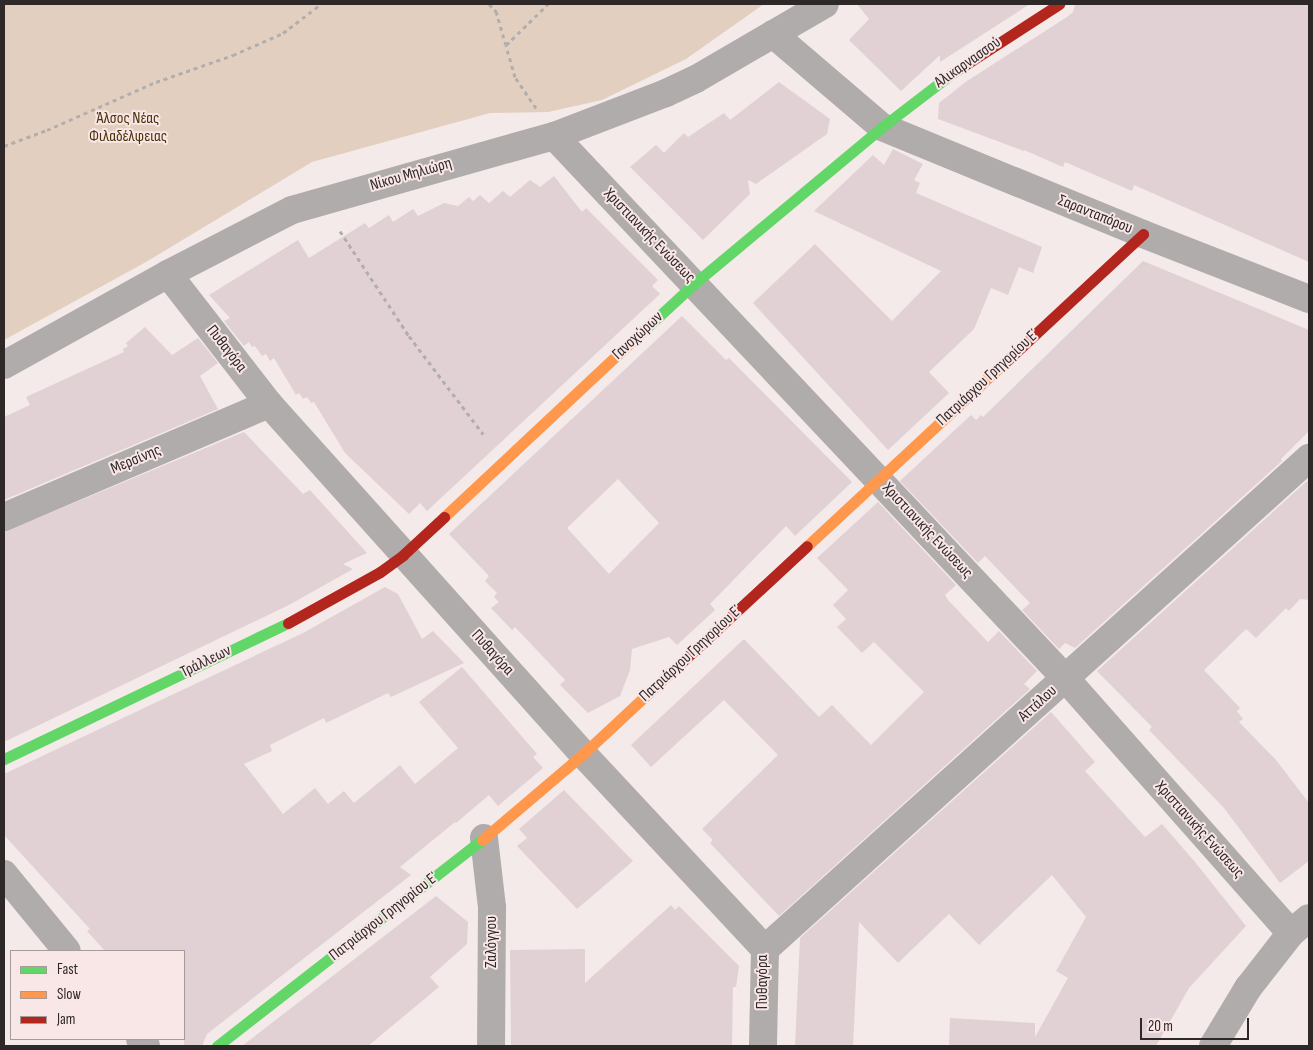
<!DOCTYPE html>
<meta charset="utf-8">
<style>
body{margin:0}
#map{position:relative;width:1313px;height:1050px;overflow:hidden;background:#f4eaea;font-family:"Sofia Sans Condensed",sans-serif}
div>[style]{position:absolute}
.green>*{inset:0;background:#e2cfbf}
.building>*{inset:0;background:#e1d1d4}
.path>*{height:3px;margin-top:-1.5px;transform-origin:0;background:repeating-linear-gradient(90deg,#b3aeae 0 4px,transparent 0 8px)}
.street>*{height:28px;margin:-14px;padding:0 14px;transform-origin:14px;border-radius:14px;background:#b0acab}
.fast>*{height:11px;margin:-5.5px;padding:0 5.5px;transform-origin:5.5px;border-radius:5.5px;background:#63d668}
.slow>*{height:11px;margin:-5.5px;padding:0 5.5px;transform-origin:5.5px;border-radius:5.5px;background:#ff974d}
.jam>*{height:11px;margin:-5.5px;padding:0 5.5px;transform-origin:5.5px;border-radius:5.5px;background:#b3261e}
span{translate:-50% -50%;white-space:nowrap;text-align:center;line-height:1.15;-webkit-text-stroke:4px #f8e7e6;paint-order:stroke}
.street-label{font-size:16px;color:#2e2828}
.park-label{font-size:16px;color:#4d310a}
.frame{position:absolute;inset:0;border:5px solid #2e2828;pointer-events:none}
.legend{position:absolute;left:10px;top:950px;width:175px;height:90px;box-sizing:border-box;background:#f8e7e6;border:1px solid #a79b9a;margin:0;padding:6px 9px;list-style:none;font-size:15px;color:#2e2828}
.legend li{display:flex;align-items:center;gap:10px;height:25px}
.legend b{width:25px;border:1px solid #a79b9a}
.scale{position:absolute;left:1140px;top:1018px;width:109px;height:22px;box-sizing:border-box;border:2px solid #2e2828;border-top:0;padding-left:6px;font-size:15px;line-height:18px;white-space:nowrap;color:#2e2828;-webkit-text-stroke:4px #f8e7e6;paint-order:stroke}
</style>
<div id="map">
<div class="green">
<i style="clip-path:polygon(4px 4px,764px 4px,686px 59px,602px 100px,548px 112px,490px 113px,312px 162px,146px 262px,4px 340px)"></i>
</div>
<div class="building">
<i style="clip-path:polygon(857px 4px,1030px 4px,940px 62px,940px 55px,901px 91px,849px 40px,869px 19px)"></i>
<i style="clip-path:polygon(1075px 4px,1309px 4px,1309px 262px,1134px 185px,1132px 191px,1065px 162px,1063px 167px,1024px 150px,1024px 151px,938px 119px,939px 103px,967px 81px,1067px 17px,1073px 12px)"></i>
<i style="clip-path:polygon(779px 82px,830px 119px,827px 134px,756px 184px,748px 180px,750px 194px,703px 240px,630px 167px,656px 145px,664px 153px,684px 133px,688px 137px,724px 113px,730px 120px)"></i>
<i style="clip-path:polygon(893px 149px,923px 164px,914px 180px,920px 183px,916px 193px,1042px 247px,1033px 273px,1019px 267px,1008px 295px,991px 288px,974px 329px,929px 372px,949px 393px,888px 450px,753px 303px,815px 244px,892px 321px,941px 271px,814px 211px,873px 155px,884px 165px)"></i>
<i style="clip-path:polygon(554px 176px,582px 212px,586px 208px,658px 280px,652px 286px,660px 294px,427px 511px,420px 503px,409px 514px,345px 453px,314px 402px,311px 403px,307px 397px,303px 399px,299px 393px,296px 395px,274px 358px,270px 361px,266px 354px,262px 356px,255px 346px,252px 347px,249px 342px,244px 346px,224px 321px,230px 318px,209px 295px,298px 240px,309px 258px,365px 223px,369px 228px,389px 215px,393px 222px,413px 209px,418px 216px,444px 203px,458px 206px,469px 197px,473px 201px,480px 195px,489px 203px,503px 191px,510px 197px,530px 180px,540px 187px)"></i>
<i style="clip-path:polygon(1143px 261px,1309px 330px,1309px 431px,1281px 459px,1282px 461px,1075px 648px,1065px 643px,1059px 649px,1022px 610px,1030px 603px,985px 556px,978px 563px,900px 481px,971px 415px,976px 420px,981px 415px,983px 417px)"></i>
<i style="clip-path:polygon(evenodd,682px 316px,726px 360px,729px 358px,852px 482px,795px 536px,786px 526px,710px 604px,715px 610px,677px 645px,669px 637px,632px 649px,630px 670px,620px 696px,588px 713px,560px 685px,565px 680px,515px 627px,512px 630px,491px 608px,499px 602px,494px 597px,497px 593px,485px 581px,489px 576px,449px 534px,682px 316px,618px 479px,659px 523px,609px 574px,567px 528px,618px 479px)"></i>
<i style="clip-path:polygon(145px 327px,172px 355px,198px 338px,218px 363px,200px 376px,218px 409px,4px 500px,4px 417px,30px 405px,26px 397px,124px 352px,123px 349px,128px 346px,126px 343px)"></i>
<i style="clip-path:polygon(244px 432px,303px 494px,310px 490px,367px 553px,343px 564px,353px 569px,289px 605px,4px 742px,4px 532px)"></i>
<i style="clip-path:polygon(1307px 481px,1309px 483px,1309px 600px,1300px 599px,1289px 611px,1286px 608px,1256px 638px,1246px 629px,1204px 670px,1240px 708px,1237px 711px,1243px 719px,1239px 722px,1276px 760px,1309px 803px,1309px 861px,1280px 883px,1224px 808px,1149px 730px,1152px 727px,1097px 671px)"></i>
<i style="clip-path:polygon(878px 502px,956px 585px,945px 595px,948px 600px,988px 642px,999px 631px,1037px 671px,1024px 684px,1030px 689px,779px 916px,710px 843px,713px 840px,702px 829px,778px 755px,724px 700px,651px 767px,631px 745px,744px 639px,819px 717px,832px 705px,871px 745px,924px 692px,874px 642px,862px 653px,837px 627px,846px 619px,833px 605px,848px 590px,817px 558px)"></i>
<i style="clip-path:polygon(385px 587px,398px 594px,422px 639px,433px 631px,464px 663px,391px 697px,388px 693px,326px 723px,324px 718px,270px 745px,272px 751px,244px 764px,283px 814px,315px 788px,328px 804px,344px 791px,354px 803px,400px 765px,415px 784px,458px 748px,419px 702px,462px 667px,537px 754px,533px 757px,543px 768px,498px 806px,489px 795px,456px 823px,455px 822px,400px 867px,411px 875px,207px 1034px,202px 1046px,184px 1046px,184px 951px,105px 951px,87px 931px,90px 929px,4px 835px,4px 774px,303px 633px)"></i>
<i style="clip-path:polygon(1051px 712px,1095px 762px,1085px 771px,1145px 837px,1162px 824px,1195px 862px,1246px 926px,1189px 988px,1156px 1046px,949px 1046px,950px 1018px,1035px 1023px,1035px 1037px,1068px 978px,1056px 971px,1086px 917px,1052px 875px,979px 945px,949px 914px,898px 963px,859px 922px,853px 1046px,795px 1046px,800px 938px)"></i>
<i style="clip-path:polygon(564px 790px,633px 861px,577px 909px,517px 846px,527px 838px,519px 829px)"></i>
<i style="clip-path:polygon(436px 896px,468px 922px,467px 944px,430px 977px,439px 987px,368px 1046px,242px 1046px)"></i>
<i style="clip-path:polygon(671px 905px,675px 910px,679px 906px,739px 966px,736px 987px,733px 987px,732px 1046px,511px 1046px,510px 950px,585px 949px,585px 983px)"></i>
</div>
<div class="path">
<i style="left:489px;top:4px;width:10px;rotate:45deg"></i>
<i style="left:496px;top:11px;width:35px;rotate:74deg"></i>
<i style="left:536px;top:108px;width:37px;rotate:-124deg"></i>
<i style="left:515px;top:77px;width:33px;rotate:-106deg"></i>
<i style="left:506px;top:45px;width:59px;rotate:-44.3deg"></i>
<i style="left:4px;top:146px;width:46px;rotate:-20.4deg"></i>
<i style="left:47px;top:130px;width:119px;rotate:-23.8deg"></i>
<i style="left:156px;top:82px;width:82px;rotate:-19.3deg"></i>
<i style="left:233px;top:55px;width:55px;rotate:-23.7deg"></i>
<i style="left:283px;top:33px;width:48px;rotate:-37.3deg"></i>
<i style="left:340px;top:231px;width:126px;rotate:56.7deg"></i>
<i style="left:409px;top:336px;width:123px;rotate:52.9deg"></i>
</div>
<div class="street">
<i style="left:773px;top:34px;width:143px;rotate:40.5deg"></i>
<i style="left:882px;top:127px;width:282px;rotate:22.3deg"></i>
<i style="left:1143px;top:234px;width:178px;rotate:21.4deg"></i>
<i style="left:554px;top:136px;width:746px;rotate:46.68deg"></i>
<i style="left:1066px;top:679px;width:339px;rotate:48.5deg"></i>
<i style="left:168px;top:274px;width:165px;rotate:52.2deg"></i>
<i style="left:269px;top:404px;width:470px;rotate:48.1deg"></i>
<i style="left:583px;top:754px;width:267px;rotate:47deg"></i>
<i style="left:765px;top:949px;width:97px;rotate:91.2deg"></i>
<i style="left:4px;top:365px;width:188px;rotate:-29deg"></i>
<i style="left:168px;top:274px;width:140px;rotate:-27.3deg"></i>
<i style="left:292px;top:210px;width:272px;rotate:-15.8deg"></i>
<i style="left:554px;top:136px;width:120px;rotate:-21deg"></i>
<i style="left:666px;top:93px;width:33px;rotate:-25deg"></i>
<i style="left:696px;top:79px;width:149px;rotate:-30.2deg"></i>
<i style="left:4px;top:517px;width:288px;rotate:-23.1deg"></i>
<i style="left:484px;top:838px;width:69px;rotate:83.4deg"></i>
<i style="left:492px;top:907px;width:139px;rotate:90.4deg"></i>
<i style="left:4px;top:874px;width:99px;rotate:50.7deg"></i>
<i style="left:765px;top:949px;width:733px;rotate:-42.07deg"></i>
<i style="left:140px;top:1039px;width:9px;rotate:49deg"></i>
<i style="left:1213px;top:1046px;width:68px;rotate:-58.9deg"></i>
<i style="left:1248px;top:988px;width:70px;rotate:-52deg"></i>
<i style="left:1291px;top:933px;width:23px;rotate:-40deg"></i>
</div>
<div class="fast">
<i style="left:631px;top:342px;width:87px;rotate:-42.7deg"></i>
<i style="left:695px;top:283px;width:244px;rotate:-39.8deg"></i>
<i style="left:882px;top:127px;width:87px;rotate:-37.5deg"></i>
<i style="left:4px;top:759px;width:315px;rotate:-25.6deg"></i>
<i style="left:217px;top:1046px;width:336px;rotate:-37.9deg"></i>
</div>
<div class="slow">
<i style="left:444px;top:517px;width:256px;rotate:-43.1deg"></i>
<i style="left:807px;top:546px;width:265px;rotate:-42.9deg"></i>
<i style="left:482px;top:840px;width:133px;rotate:-40.4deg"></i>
<i style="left:583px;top:754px;width:120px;rotate:-43deg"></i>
</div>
<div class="jam">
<i style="left:951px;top:74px;width:129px;rotate:-32.9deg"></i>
<i style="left:1001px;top:366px;width:194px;rotate:-42.9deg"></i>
<i style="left:288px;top:623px;width:105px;rotate:-29deg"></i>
<i style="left:380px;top:572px;width:29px;rotate:-36deg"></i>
<i style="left:403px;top:555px;width:56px;rotate:-42.8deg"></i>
<i style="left:671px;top:672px;width:185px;rotate:-42.8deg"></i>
</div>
<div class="street-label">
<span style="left:968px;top:63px;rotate:-35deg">Αλικαρνασσού</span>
<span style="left:411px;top:175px;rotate:-16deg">Νίκου Μηλιώρη</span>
<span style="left:1095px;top:215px;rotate:22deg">Σαρανταπόρου</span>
<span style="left:649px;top:236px;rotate:46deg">Χριστιανικής Ενώσεως</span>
<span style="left:638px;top:336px;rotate:-43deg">Γανοχώρων</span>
<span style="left:226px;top:349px;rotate:52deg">Πυθαγόρα</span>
<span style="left:988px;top:378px;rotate:-43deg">Πατριάρχου Γρηγορίου Ε΄</span>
<span style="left:136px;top:460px;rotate:-23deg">Μερσίνης</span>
<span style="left:927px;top:531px;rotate:47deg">Χριστιανικής Ενώσεως</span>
<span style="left:492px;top:653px;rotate:48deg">Πυθαγόρα</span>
<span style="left:691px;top:654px;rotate:-43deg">Πατριάρχου Γρηγορίου Ε΄</span>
<span style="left:206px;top:662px;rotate:-26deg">Τράλλεων</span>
<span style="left:1038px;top:704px;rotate:-42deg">Αττάλου</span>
<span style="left:1199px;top:830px;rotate:48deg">Χριστιανικής Ενώσεως</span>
<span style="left:384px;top:917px;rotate:-38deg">Πατριάρχου Γρηγορίου Ε΄</span>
<span style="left:492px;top:942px;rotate:-90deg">Ζαλόγγου</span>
<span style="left:763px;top:982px;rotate:-90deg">Πυθαγόρα</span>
</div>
<div class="park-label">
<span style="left:128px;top:128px">Άλσος Νέας<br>Φιλαδέλφειας</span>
</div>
<div class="frame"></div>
<ul class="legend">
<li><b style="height:6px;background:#63d668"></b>Fast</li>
<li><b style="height:6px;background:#ff974d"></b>Slow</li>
<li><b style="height:6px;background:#b3261e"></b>Jam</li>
</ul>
<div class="scale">20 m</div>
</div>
